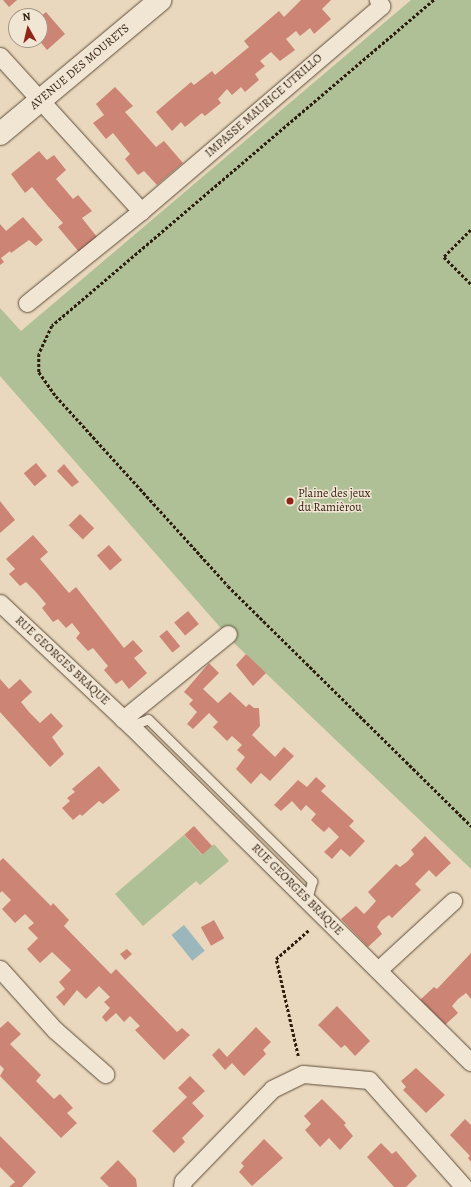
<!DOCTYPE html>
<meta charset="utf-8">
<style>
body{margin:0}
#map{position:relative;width:471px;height:1187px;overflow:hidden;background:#e9d8bd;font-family:Alegreya,serif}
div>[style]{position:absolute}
.green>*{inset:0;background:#afc096}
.water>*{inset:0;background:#9cb7bc;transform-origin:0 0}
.building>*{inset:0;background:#cc8475;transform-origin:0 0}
.path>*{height:2.5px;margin-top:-1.25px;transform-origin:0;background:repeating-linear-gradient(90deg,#2f1d0e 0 3px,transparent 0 5px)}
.roads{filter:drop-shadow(0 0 1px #5e4c3a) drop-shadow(0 0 1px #5e4c3a)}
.lane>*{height:9px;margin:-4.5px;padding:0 4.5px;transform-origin:4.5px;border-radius:4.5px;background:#f1e6d4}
.street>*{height:17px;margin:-8.5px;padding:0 8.5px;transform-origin:8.5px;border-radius:8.5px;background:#f1e6d4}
.secondary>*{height:22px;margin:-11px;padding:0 11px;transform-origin:11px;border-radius:11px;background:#f1e6d4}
.dots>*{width:11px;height:11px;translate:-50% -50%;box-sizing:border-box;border:2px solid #f1e6d4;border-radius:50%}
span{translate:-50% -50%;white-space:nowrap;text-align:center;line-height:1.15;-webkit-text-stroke:3px #f1e6d4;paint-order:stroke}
.street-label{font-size:12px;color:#2f1d0e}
.poi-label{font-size:12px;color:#2f1d0e}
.left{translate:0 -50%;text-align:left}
.north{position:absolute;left:8px;top:8px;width:40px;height:40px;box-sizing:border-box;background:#f1e6d4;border:1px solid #a39685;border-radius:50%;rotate:352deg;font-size:11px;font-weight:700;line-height:16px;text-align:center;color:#2f1d0e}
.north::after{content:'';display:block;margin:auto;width:14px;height:18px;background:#8f2418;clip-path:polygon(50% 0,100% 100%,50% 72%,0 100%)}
</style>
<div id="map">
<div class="green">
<i style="clip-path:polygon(411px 0,471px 0,471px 869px,233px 642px,0 376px,0 308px,21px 331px)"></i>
<i style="clip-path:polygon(184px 835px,202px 855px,214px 844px,229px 861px,200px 885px,196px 881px,143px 926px,115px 894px)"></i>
</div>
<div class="water">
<i style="left:184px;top:925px;width:33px;height:16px;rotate:51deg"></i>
</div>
<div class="building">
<i style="clip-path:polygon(3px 0,17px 0,9px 7px)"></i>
<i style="clip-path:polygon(301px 0,331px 0,322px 9px,331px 19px,314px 34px,310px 28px,300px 36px,296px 31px,286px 39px,295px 50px,280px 61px,271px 52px,260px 61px,265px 66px,255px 74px,259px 80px,245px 92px,241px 87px,232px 95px,227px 89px,218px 99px,221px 103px,205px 116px,202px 113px,185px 127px,181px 122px,172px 131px,156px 112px,191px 82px,194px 85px,212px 71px,215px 75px,249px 47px,244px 41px,279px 11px,284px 17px)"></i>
<i style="clip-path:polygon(46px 12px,65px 34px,47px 50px,39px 40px,40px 17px)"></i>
<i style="clip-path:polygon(115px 87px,133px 106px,125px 112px,156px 147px,164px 141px,183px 163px,157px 185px,144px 171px,138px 175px,125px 159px,130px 154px,113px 133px,106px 139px,93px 123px,104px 115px,96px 104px)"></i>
<i style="clip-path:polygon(39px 151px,47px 160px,54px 155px,66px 170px,56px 179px,73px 199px,78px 195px,92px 211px,82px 218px,97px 237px,79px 252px,58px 227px,63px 223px,47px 205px,32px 187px,25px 193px,11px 174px)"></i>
<i style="clip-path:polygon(23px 217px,43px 240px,36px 246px,29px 240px,11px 253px,10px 251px,1px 258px,4px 262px,0 265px,0 224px,6px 231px)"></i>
<i style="left:36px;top:463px;width:17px;height:16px;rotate:50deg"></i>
<i style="clip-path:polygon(64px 464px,79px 482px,72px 487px,57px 471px)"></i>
<i style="clip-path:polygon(0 501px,15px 520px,0 533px)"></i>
<i style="left:80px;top:514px;width:20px;height:16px;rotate:45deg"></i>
<i style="clip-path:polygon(33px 535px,48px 552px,40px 559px,69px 593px,76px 587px,124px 648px,133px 640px,143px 651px,134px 658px,147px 673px,129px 689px,122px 680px,116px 684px,104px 670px,108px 666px,93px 648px,88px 651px,76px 638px,80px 633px,72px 623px,66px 628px,58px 619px,53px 622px,42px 608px,46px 604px,36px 592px,26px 582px,20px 586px,9px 574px,15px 569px,6px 559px)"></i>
<i style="left:109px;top:545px;width:20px;height:16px;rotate:49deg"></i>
<i style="left:188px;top:611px;width:17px;height:18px;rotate:50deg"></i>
<i style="left:167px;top:630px;width:21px;height:10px;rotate:51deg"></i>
<i style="clip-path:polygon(246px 654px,266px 673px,253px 686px,236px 665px)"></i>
<i style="clip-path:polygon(209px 663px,219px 673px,203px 689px,218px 703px,230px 692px,246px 707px,249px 704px,254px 708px,259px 708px,260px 726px,252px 735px,275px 757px,284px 747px,294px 756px,270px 781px,261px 773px,251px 784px,236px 769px,245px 757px,237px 750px,242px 745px,232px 736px,227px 741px,213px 727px,218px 722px,209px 713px,193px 729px,187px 724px,197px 712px,189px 704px,193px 700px,184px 692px)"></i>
<i style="clip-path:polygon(0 679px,9px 689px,20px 679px,32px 692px,21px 702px,29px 712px,40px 723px,51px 713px,63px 726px,52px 737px,64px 754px,50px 767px,0 712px)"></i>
<i style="clip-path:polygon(99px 766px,120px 790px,103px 804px,99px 801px,82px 816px,80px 814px,73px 820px,62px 808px,70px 801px,67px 798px,75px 792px,72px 789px)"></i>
<i style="clip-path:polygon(316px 777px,326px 786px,321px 791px,354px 821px,349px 826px,365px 841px,350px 857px,341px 849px,332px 859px,324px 852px,339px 837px,329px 827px,324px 832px,317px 826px,311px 820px,316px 814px,306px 805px,301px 811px,292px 801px,281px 811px,274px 805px,298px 780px,307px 787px)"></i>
<i style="left:194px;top:826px;width:27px;height:13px;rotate:48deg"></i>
<i style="clip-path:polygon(425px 836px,451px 863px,436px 877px,429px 870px,415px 884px,421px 890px,392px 918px,389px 915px,381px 921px,377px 927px,382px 934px,368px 947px,341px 919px,356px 906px,364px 914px,369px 909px,376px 901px,368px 892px,396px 864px,400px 867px,408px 861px,414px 854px,411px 850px)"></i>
<i style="clip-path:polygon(3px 858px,51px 906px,53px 903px,69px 920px,64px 926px,111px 974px,116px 969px,177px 1032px,182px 1028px,190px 1035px,164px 1060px,135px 1030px,140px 1026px,130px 1016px,124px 1022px,116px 1013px,106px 1022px,102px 1017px,110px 1008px,104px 1002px,110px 997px,99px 986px,86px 999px,77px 990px,64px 1006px,56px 997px,65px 989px,59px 982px,71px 970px,52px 952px,40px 963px,27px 949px,38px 938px,28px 928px,34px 923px,25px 914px,15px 923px,2px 909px,11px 900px,2px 891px,0 893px,0 861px)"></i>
<i style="left:214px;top:920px;width:21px;height:15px;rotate:61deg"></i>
<i style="clip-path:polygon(127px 949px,132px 954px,125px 960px,120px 954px)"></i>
<i style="clip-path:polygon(471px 953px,471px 999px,466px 993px,458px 999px,452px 1006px,458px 1013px,445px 1025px,420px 1000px,434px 987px,437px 989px)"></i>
<i style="clip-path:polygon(337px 1006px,370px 1041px,355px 1056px,345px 1045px,341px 1048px,318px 1025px)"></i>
<i style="clip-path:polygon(8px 1021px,21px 1034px,10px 1044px,41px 1075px,36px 1081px,54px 1099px,60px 1094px,73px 1108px,67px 1113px,77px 1123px,61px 1138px,0 1076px,4px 1069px,0 1065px,0 1028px)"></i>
<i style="clip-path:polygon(256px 1027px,271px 1042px,263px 1050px,266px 1054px,244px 1076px,232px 1063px,225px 1070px,212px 1055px,219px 1048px,227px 1057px)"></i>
<i style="clip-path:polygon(416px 1068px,445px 1095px,426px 1113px,403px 1090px,406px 1087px,401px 1081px)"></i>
<i style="clip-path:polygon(190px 1076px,205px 1091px,192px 1103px,204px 1116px,182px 1138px,185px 1142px,174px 1153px,152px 1131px,187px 1097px,178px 1088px)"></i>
<i style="clip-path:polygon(322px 1099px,346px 1123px,344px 1125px,353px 1136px,340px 1150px,329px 1138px,320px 1147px,305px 1130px,311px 1124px,304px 1116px)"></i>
<i style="clip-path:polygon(465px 1119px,471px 1125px,471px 1162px,468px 1158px,470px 1156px,450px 1135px)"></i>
<i style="clip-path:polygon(0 1136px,36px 1172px,22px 1187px,9px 1187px,15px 1182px,0 1167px)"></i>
<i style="clip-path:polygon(264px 1139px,283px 1158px,252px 1186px,239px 1172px,244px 1166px,241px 1163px)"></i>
<i style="clip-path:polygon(381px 1143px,392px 1154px,396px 1151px,417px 1176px,406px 1187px,394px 1187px,367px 1157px)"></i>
<i style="clip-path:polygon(118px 1160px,136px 1179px,137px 1187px,109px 1187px,100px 1178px)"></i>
</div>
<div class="path">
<i style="left:434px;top:0;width:502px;rotate:139.52deg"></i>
<i style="left:52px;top:326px;width:31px;rotate:115deg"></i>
<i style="left:39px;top:354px;width:18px;rotate:90deg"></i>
<i style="left:39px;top:372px;width:29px;rotate:55deg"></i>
<i style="left:56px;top:396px;width:256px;rotate:47.8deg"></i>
<i style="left:228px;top:586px;width:342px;rotate:44.6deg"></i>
<i style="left:471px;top:230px;width:38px;rotate:135deg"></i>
<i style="left:444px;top:257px;width:38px;rotate:45deg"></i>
<i style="left:298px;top:1056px;width:99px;rotate:-102.8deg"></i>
<i style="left:276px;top:959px;width:45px;rotate:-41.4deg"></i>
</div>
<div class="roads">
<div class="lane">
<i style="left:131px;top:726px;width:18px;rotate:-22deg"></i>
<i style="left:148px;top:719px;width:231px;rotate:44.6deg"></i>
<i style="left:312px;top:881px;width:20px;rotate:105deg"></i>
</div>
<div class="street">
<i style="left:0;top:56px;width:210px;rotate:47.7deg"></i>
<i style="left:27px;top:303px;width:146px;rotate:-38.9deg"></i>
<i style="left:141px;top:211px;width:316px;rotate:-40.5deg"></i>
<i style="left:381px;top:6px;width:7px;rotate:-117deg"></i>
<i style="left:0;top:603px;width:180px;rotate:43.2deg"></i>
<i style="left:131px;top:726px;width:478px;rotate:44.7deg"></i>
<i style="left:123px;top:719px;width:135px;rotate:-39deg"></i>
<i style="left:0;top:969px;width:82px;rotate:48deg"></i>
<i style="left:55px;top:1030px;width:67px;rotate:41.3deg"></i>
<i style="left:378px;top:970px;width:102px;rotate:-42.6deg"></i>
<i style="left:182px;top:1187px;width:6px;rotate:-81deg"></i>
<i style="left:183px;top:1181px;width:128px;rotate:-45.9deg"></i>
<i style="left:272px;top:1089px;width:34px;rotate:-26deg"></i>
<i style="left:303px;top:1074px;width:66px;rotate:5.2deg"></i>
<i style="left:369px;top:1080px;width:143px;rotate:48.4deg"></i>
</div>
<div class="secondary">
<i style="left:0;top:134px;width:209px;rotate:-39.9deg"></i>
</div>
</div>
<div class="dots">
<i style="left:290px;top:501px;background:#8f2418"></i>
</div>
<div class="street-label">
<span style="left:80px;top:67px;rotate:-40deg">AVENUE DES MOURETS</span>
<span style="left:264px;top:106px;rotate:-41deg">IMPASSE MAURICE UTRILLO</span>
<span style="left:62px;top:661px;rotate:43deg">RUE GEORGES BRAQUE</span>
<span style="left:297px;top:890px;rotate:45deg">RUE GEORGES BRAQUE</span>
</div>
<div class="poi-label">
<span class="left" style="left:298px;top:501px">Plaine des jeux<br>du Ramièrou</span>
</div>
<div class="north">N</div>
</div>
